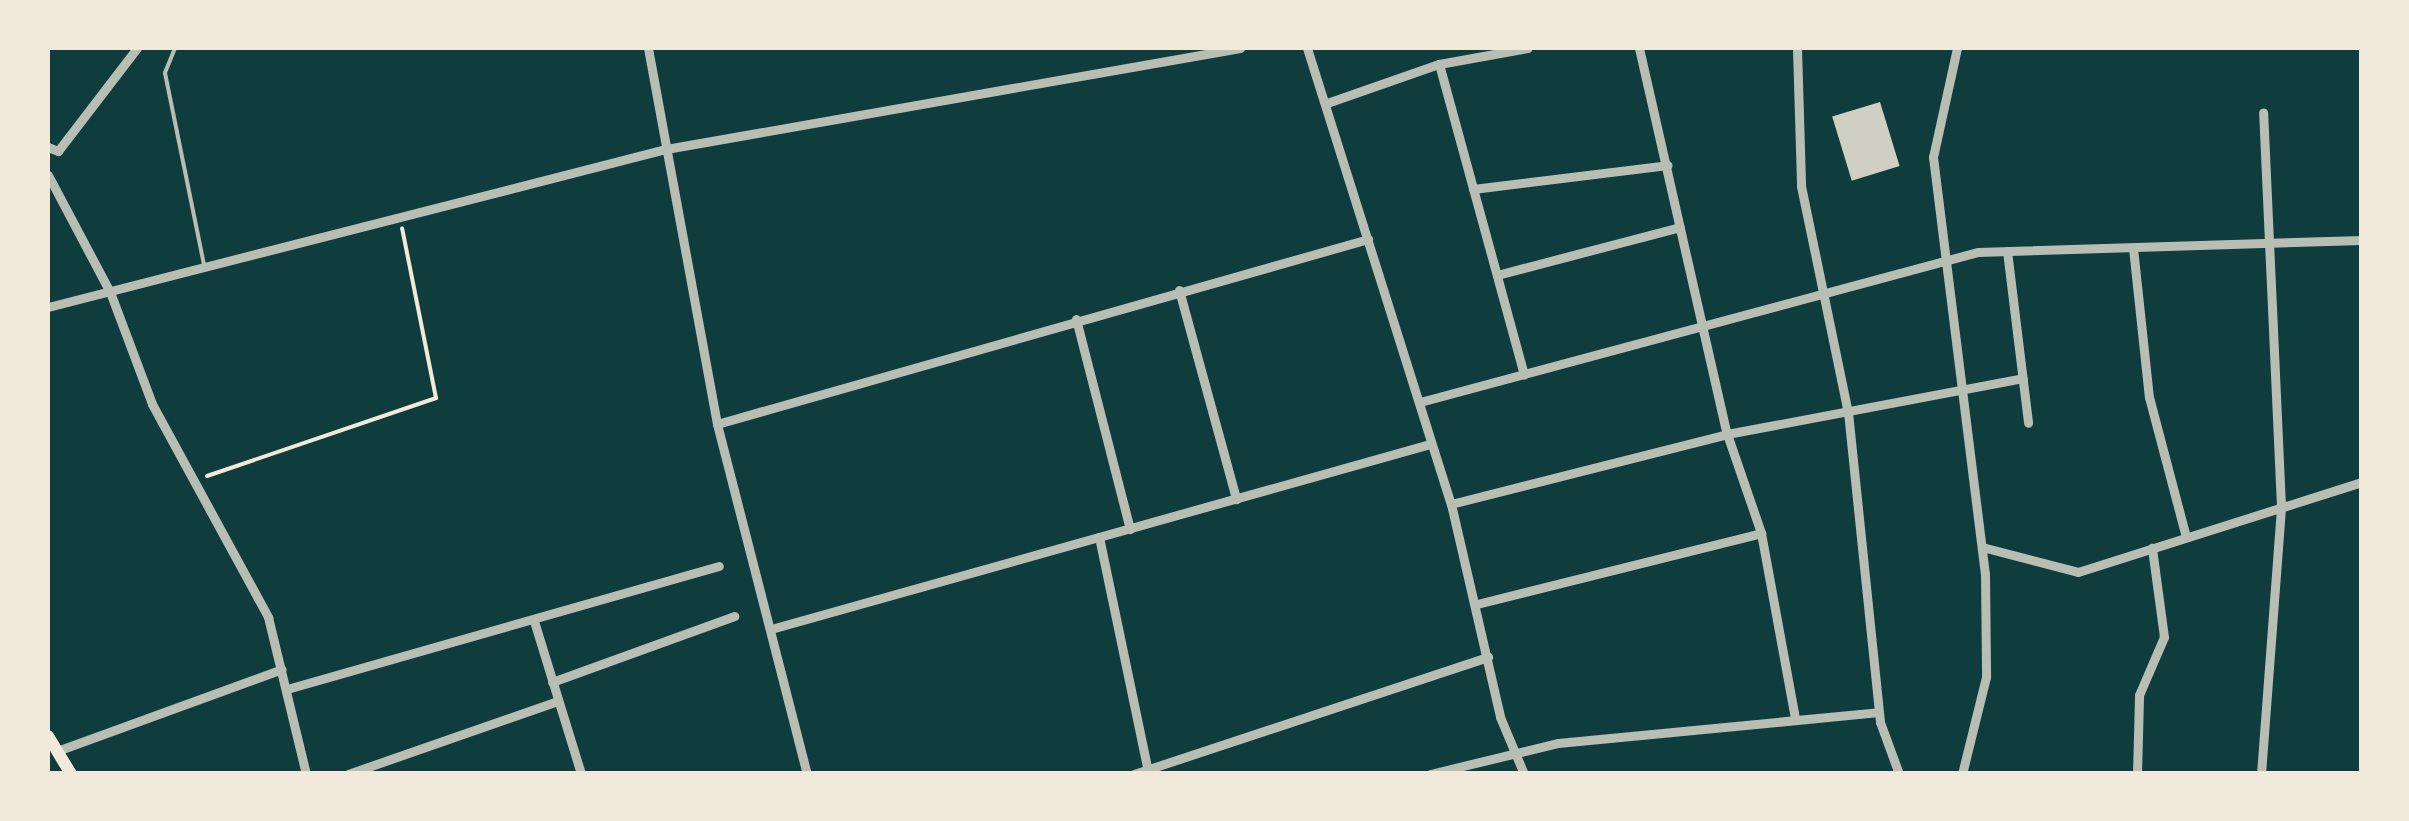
<!DOCTYPE html>
<style>
body{margin:0}
#map{position:relative;width:2409px;height:821px;overflow:hidden;background:#0f3d3e;font-family:Lora,serif}
div>[style]{position:absolute}
.building>*{inset:0;background:#cfcfc3;transform-origin:0 0}
.path>*{height:4px;margin:-2px;padding:0 2px;transform-origin:2px;border-radius:2px;background:#f1e9da}
.service>*{height:4px;margin:-2px;padding:0 2px;transform-origin:2px;border-radius:2px;background:#b8beb3}
.minor>*{height:9px;margin:-4.5px;padding:0 4.5px;transform-origin:4.5px;border-radius:4.5px;background:#b8beb3}
.secondary>*{height:12px;margin:-6px;padding:0 6px;transform-origin:6px;border-radius:6px;background:#f1e9da}
span{translate:-50% -50%;white-space:nowrap;text-align:center;line-height:1.15;-webkit-text-stroke:10px #f1e9da;paint-order:stroke}
.frame{position:absolute;inset:0;border:50px solid #f1e9da;pointer-events:none}
</style>
<div id="map">
<div class="building">
<i style="left:1880px;top:102px;width:67px;height:50px;rotate:73deg"></i>
</div>
<div class="path">
<i style="left:207px;top:476px;width:242px;rotate:-18.8deg"></i>
<i style="left:436px;top:398px;width:173px;rotate:-101.3deg"></i>
</div>
<div class="service">
<i style="left:175px;top:48px;width:27px;rotate:112deg"></i>
<i style="left:165px;top:73px;width:196px;rotate:78.5deg"></i>
</div>
<div class="minor">
<i style="left:648px;top:48px;width:382px;rotate:79.6deg"></i>
<i style="left:717px;top:424px;width:361px;rotate:75.6deg"></i>
<i style="left:1307px;top:48px;width:478px;rotate:72.5deg"></i>
<i style="left:1451px;top:504px;width:219px;rotate:77deg"></i>
<i style="left:1500px;top:717px;width:62px;rotate:67.2deg"></i>
<i style="left:1639px;top:48px;width:396px;rotate:77.2deg"></i>
<i style="left:1727px;top:434px;width:105px;rotate:71deg"></i>
<i style="left:1761px;top:533px;width:189px;rotate:79.6deg"></i>
<i style="left:1797px;top:48px;width:138px;rotate:88.3deg"></i>
<i style="left:1801px;top:186px;width:231px;rotate:78.3deg"></i>
<i style="left:1848px;top:412px;width:312px;rotate:84.1deg"></i>
<i style="left:1880px;top:722px;width:55px;rotate:69.9deg"></i>
<i style="left:1957px;top:48px;width:112px;rotate:102.4deg"></i>
<i style="left:1933px;top:157px;width:420px;rotate:82.9deg"></i>
<i style="left:1985px;top:574px;width:103px;rotate:89.4deg"></i>
<i style="left:1986px;top:677px;width:100px;rotate:103.9deg"></i>
<i style="left:1439px;top:64px;width:322px;rotate:74.7deg"></i>
<i style="left:1327px;top:103px;width:119px;rotate:-19.2deg"></i>
<i style="left:1439px;top:64px;width:90px;rotate:-10.2deg"></i>
<i style="left:48px;top:147px;width:11px;rotate:22deg"></i>
<i style="left:58px;top:151px;width:130px;rotate:-52.5deg"></i>
<i style="left:48px;top:175px;width:132px;rotate:62.1deg"></i>
<i style="left:110px;top:292px;width:120px;rotate:69.4deg"></i>
<i style="left:152px;top:404px;width:243px;rotate:61.4deg"></i>
<i style="left:268px;top:617px;width:162px;rotate:76.4deg"></i>
<i style="left:1473px;top:189px;width:196px;rotate:-7deg"></i>
<i style="left:2133px;top:248px;width:150px;rotate:83.9deg"></i>
<i style="left:2149px;top:397px;width:145px;rotate:75.2deg"></i>
<i style="left:2007px;top:251px;width:173px;rotate:83deg"></i>
<i style="left:1497px;top:275px;width:189px;rotate:-14.7deg"></i>
<i style="left:1179px;top:290px;width:217px;rotate:74.7deg"></i>
<i style="left:48px;top:307px;width:638px;rotate:-14.34deg"></i>
<i style="left:666px;top:149px;width:583px;rotate:-9.98deg"></i>
<i style="left:1076px;top:319px;width:217px;rotate:75.6deg"></i>
<i style="left:1420px;top:402px;width:578px;rotate:-15.05deg"></i>
<i style="left:1978px;top:252px;width:384px;rotate:-1.8deg"></i>
<i style="left:717px;top:424px;width:677px;rotate:-15.86deg"></i>
<i style="left:1451px;top:504px;width:285px;rotate:-14.2deg"></i>
<i style="left:1727px;top:434px;width:301px;rotate:-10.7deg"></i>
<i style="left:1099px;top:537px;width:239px;rotate:78.2deg"></i>
<i style="left:1982px;top:547px;width:99px;rotate:14.6deg"></i>
<i style="left:2078px;top:572px;width:298px;rotate:-17.6deg"></i>
<i style="left:1477px;top:604px;width:293px;rotate:-14deg"></i>
<i style="left:534px;top:621px;width:160px;rotate:72.9deg"></i>
<i style="left:771px;top:629px;width:684px;rotate:-15.68deg"></i>
<i style="left:552px;top:682px;width:194px;rotate:-19.9deg"></i>
<i style="left:287px;top:689px;width:449px;rotate:-15.9deg"></i>
<i style="left:57px;top:751px;width:239px;rotate:-20deg"></i>
<i style="left:348px;top:774px;width:222px;rotate:-19.2deg"></i>
<i style="left:1134px;top:774px;width:373px;rotate:-18.3deg"></i>
<i style="left:1430px;top:774px;width:132px;rotate:-13.6deg"></i>
<i style="left:1558px;top:743px;width:322px;rotate:-5.5deg"></i>
<i style="left:2137px;top:774px;width:79px;rotate:-88.5deg"></i>
<i style="left:2139px;top:695px;width:63px;rotate:-66.7deg"></i>
<i style="left:2164px;top:637px;width:90px;rotate:-97.7deg"></i>
<i style="left:2261px;top:774px;width:269px;rotate:-85.7deg"></i>
<i style="left:2281px;top:506px;width:394px;rotate:-92.6deg"></i>
</div>
<div class="secondary">
<i style="left:48px;top:736px;width:44px;rotate:58.8deg"></i>
</div>
<div class="frame"></div>
</div>
